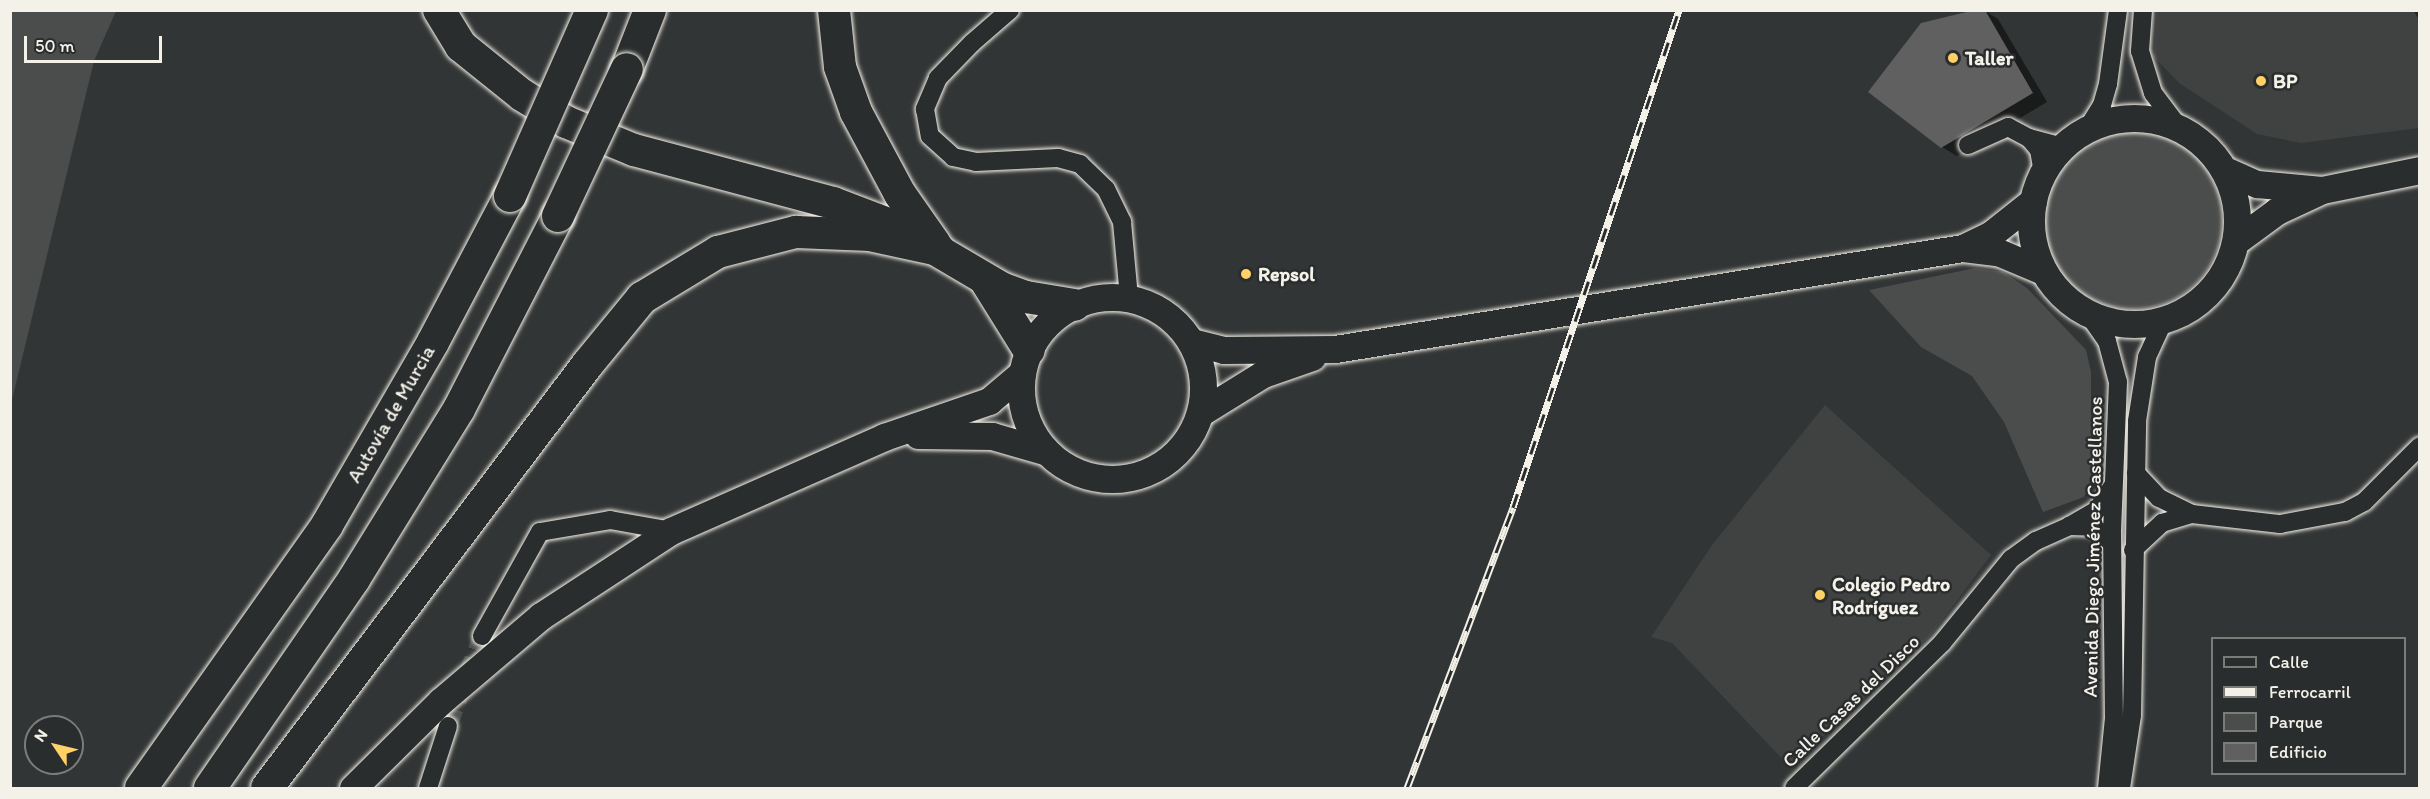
<!DOCTYPE html>
<meta charset="utf-8">
<style>
body{margin:0}
#map{position:relative;width:2430px;height:799px;overflow:hidden;background:#323535;font-family:Itim,sans-serif}
div>[style]{position:absolute}
.built>*{inset:0;background:#404242}
.green>*{inset:0;background:#4b4d4c}
.round{border-radius:50%}
.shadow>*{inset:0;background:#0007}
.building>*{inset:0;background:#5f605f}
.minor-tunnel>*{height:18px;margin-top:-9px;transform-origin:0;background:repeating-linear-gradient(90deg,#4f5150 0 18px,transparent 0 27px)}
.roads{filter:drop-shadow(0 0 2px #f4f1e8) drop-shadow(0 0 2px #f4f1e8)}
.minor>*{height:18px;margin:-9px;padding:0 9px;transform-origin:9px;border-radius:9px;background:#2a2d2e}
.primary>*{height:27px;margin:-13.5px;padding:0 13.5px;transform-origin:13.5px;border-radius:13.5px;background:#2a2d2e}
.primary>.ring{margin:-13.5px;padding:0;box-sizing:content-box;background:none;border:27px solid #2a2d2e;border-radius:50%}
.motorway>*{height:32px;margin:-16px;padding:0 16px;transform-origin:16px;border-radius:16px;background:#2a2d2e}
.rail>*{height:7px;margin-top:-3.5px;transform-origin:0;background:repeating-linear-gradient(90deg,#2a2d2e 0 14px,#f4f1e8 0 28px);box-sizing:border-box;border-block:2px solid #f4f1e8}
.bridges{filter:drop-shadow(0 0 2px #f4f1e8) drop-shadow(0 0 2px #f4f1e8)}
.motorway-bridge>*{height:32px;margin:-16px;padding:0 16px;transform-origin:16px;border-radius:16px;background:#2a2d2e}
.dots>*{width:16px;height:16px;translate:-50% -50%;box-sizing:border-box;border:3px solid #2a2d2e;border-radius:50%}
span{translate:-50% -50%;white-space:nowrap;text-align:center;line-height:1.15;-webkit-text-stroke:5px #2a2d2e;paint-order:stroke}
.poi-label{font-size:20px;color:#f4f1e8;font-weight:700}
.left{translate:0 -50%;text-align:left}
.street-label{font-size:20px;color:#f4f1e8}
.frame{position:absolute;inset:0;border:12px solid #f4f1e8;pointer-events:none}
.legend{position:absolute;left:2211px;top:637px;width:195px;height:138px;box-sizing:border-box;background:#2a2d2e;border:2px solid #7b7b78;margin:0;padding:8px 10px;list-style:none;font-size:18px;color:#f4f1e8}
.legend li{display:flex;align-items:center;gap:12px;height:30px}
.legend b{width:30px;border:2px solid #7b7b78}
.north{position:absolute;left:24px;top:715px;width:60px;height:60px;box-sizing:border-box;background:#2a2d2e;border:2px solid #7b7b78;border-radius:50%;rotate:305deg;font-size:16px;font-weight:700;line-height:24px;text-align:center;color:#f4f1e8}
.north::after{content:'';display:block;margin:auto;width:21px;height:27px;background:#ffd166;clip-path:polygon(50% 0,100% 100%,50% 72%,0 100%)}
.scale{position:absolute;left:24px;top:36px;width:138px;height:27px;box-sizing:border-box;border:3px solid #f4f1e8;border-top:0;padding-left:8px;font-size:18px;line-height:21px;white-space:nowrap;color:#f4f1e8;-webkit-text-stroke:4px #2a2d2e;paint-order:stroke}
</style>
<div id="map">
<div class="built">
<i style="clip-path:polygon(2157px 11px,2419px 11px,2419px 128px,2301px 143px,2257px 134px,2179px 83px,2154px 57px)"></i>
<i style="clip-path:polygon(1825px 405px,1991px 555px,1930px 636px,1790px 767px,1672px 643px,1651px 637px,1712px 545px)"></i>
</div>
<div class="green">
<i style="clip-path:polygon(11px 10px,116px 11px,94px 61px,11px 404px)"></i>
<i class="round" style="left:2044px;top:131px;width:178px;height:178px"></i>
<i style="clip-path:polygon(1975px 268px,2003px 272px,2027px 288px,2086px 350px,2091px 372px,2091px 481px,2084px 497px,2043px 512px,2004px 422px,1972px 376px,1921px 347px,1869px 290px)"></i>
</div>
<div class="shadow">
<i style="clip-path:polygon(1984px 10px,1998px 19px,2047px 102px,1957px 156px,1942px 147px)"></i>
<i style="clip-path:polygon(2413px 10px,2420px 10px,2420px 21px)"></i>
</div>
<div class="building">
<i style="clip-path:polygon(1975px 10px,1985px 10px,2033px 93px,1941px 148px,1868px 92px,1921px 23px)"></i>
</div>
<div class="minor-tunnel">
<i style="left:448px;top:726px;width:96px;rotate:-69.3deg"></i>
</div>
<div class="roads">
<div class="minor">
<i style="left:1010px;top:10px;width:50px;rotate:139deg"></i>
<i style="left:972px;top:43px;width:49px;rotate:134.2deg"></i>
<i style="left:938px;top:78px;width:34px;rotate:113deg"></i>
<i style="left:925px;top:109px;width:27px;rotate:80deg"></i>
<i style="left:930px;top:136px;width:31px;rotate:42deg"></i>
<i style="left:953px;top:157px;width:24px;rotate:12deg"></i>
<i style="left:976px;top:162px;width:82px;rotate:-2.8deg"></i>
<i style="left:1058px;top:158px;width:23px;rotate:15deg"></i>
<i style="left:1080px;top:164px;width:36px;rotate:44deg"></i>
<i style="left:1106px;top:189px;width:37px;rotate:64deg"></i>
<i style="left:1122px;top:222px;width:76px;rotate:84.7deg"></i>
<i style="left:2143px;top:10px;width:41px;rotate:94.2deg"></i>
<i style="left:2140px;top:51px;width:44px;rotate:72.8deg"></i>
<i style="left:2153px;top:93px;width:41px;rotate:52.9deg"></i>
<i style="left:2087px;top:129px;width:28px;rotate:-58deg"></i>
<i style="left:2102px;top:105px;width:22px;rotate:-74deg"></i>
<i style="left:2108px;top:84px;width:75px;rotate:-82.3deg"></i>
<i style="left:2029px;top:138px;width:16px;rotate:50deg"></i>
<i style="left:2039px;top:150px;width:22px;rotate:80deg"></i>
<i style="left:1968px;top:145px;width:44px;rotate:-24.2deg"></i>
<i style="left:2008px;top:127px;width:24px;rotate:28deg"></i>
<i style="left:2029px;top:138px;width:34px;rotate:15deg"></i>
<i style="left:2088px;top:314px;width:33px;rotate:55deg"></i>
<i style="left:2107px;top:341px;width:42px;rotate:75deg"></i>
<i style="left:2118px;top:382px;width:148px;rotate:92.3deg"></i>
<i style="left:2112px;top:530px;width:188px;rotate:89.4deg"></i>
<i style="left:2114px;top:718px;width:70px;rotate:95.7deg"></i>
<i style="left:2112px;top:487px;width:27px;rotate:123deg"></i>
<i style="left:2097px;top:510px;width:32px;rotate:150deg"></i>
<i style="left:2069px;top:526px;width:25px;rotate:2deg"></i>
<i style="left:2094px;top:527px;width:24px;rotate:42deg"></i>
<i style="left:2192px;top:514px;width:89px;rotate:6.5deg"></i>
<i style="left:2280px;top:524px;width:66px;rotate:-10.5deg"></i>
<i style="left:2345px;top:512px;width:21px;rotate:-28deg"></i>
<i style="left:2364px;top:502px;width:79px;rotate:-45deg"></i>
<i style="left:2133px;top:550px;width:40px;rotate:-43deg"></i>
<i style="left:2162px;top:523px;width:31px;rotate:-17deg"></i>
<i style="left:2192px;top:514px;width:37px;rotate:-154deg"></i>
<i style="left:2159px;top:498px;width:34px;rotate:-133deg"></i>
<i style="left:482px;top:636px;width:119px;rotate:-60.9deg"></i>
<i style="left:540px;top:532px;width:71px;rotate:-9.7deg"></i>
<i style="left:610px;top:520px;width:62px;rotate:10.2deg"></i>
<i style="left:428px;top:788px;width:65px;rotate:-72.1deg"></i>
<i style="left:1794px;top:788px;width:207px;rotate:-44.4deg"></i>
<i style="left:1942px;top:643px;width:109px;rotate:-50.6deg"></i>
<i style="left:2011px;top:559px;width:31px;rotate:-36deg"></i>
<i style="left:2036px;top:541px;width:36px;rotate:-24deg"></i>
<i style="left:2121px;top:788px;width:74px;rotate:-81.4deg"></i>
<i style="left:2132px;top:715px;width:294px;rotate:-89deg"></i>
<i style="left:2137px;top:421px;width:65px;rotate:-81.1deg"></i>
<i style="left:2147px;top:357px;width:41px;rotate:-65.3deg"></i>
</div>
<div class="primary">
<i class="ring" style="left:2031px;top:118px;width:179px;height:179px"></i>
<i style="left:2225px;top:170px;width:35px;rotate:24deg"></i>
<i style="left:2257px;top:184px;width:65px;rotate:5.3deg"></i>
<i style="left:2322px;top:190px;width:100px;rotate:-11.5deg"></i>
<i style="left:2236px;top:241px;width:51px;rotate:-36.2deg"></i>
<i style="left:2277px;top:211px;width:45px;rotate:-24.9deg"></i>
<i style="left:1963px;top:248px;width:35px;rotate:7deg"></i>
<i style="left:1998px;top:252px;width:49px;rotate:22.9deg"></i>
<i class="ring" style="left:1021px;top:297px;width:155px;height:155px"></i>
<i style="left:1192px;top:342px;width:33px;rotate:14deg"></i>
<i style="left:1224px;top:350px;width:111px;rotate:-0.5deg"></i>
<i style="left:1335px;top:349px;width:636px;rotate:-9.14deg"></i>
<i style="left:1963px;top:248px;width:30px;rotate:-26deg"></i>
<i style="left:1990px;top:235px;width:55px;rotate:-38.3deg"></i>
<i style="left:1200px;top:413px;width:74px;rotate:-31.8deg"></i>
<i style="left:1263px;top:374px;width:52px;rotate:-19.1deg"></i>
<i style="left:918px;top:435px;width:74px;rotate:0.8deg"></i>
<i style="left:992px;top:436px;width:57px;rotate:16.2deg"></i>
<i style="left:353px;top:788px;width:124px;rotate:-44.7deg"></i>
<i style="left:441px;top:701px;width:131px;rotate:-40.4deg"></i>
<i style="left:541px;top:616px;width:155px;rotate:-33.2deg"></i>
<i style="left:671px;top:531px;width:233px;rotate:-23.8deg"></i>
<i style="left:884px;top:437px;width:111px;rotate:-18.9deg"></i>
<i style="left:989px;top:401px;width:43px;rotate:-40.3deg"></i>
</div>
<div class="motorway">
<i style="left:439px;top:10px;width:42px;rotate:58.6deg"></i>
<i style="left:461px;top:46px;width:78px;rotate:38.8deg"></i>
<i style="left:522px;top:95px;width:52px;rotate:31.5deg"></i>
<i style="left:566px;top:122px;width:74px;rotate:22.4deg"></i>
<i style="left:634px;top:150px;width:206px;rotate:14.9deg"></i>
<i style="left:833px;top:203px;width:73px;rotate:20.9deg"></i>
<i style="left:901px;top:229px;width:116px;rotate:30.5deg"></i>
<i style="left:1001px;top:288px;width:27px;rotate:20deg"></i>
<i style="left:1026px;top:297px;width:49px;rotate:9.5deg"></i>
<i style="left:834px;top:10px;width:57px;rotate:84deg"></i>
<i style="left:840px;top:67px;width:48px;rotate:70.4deg"></i>
<i style="left:856px;top:112px;width:93px;rotate:61.8deg"></i>
<i style="left:900px;top:194px;width:61px;rotate:55deg"></i>
<i style="left:627px;top:69px;width:63px;rotate:-68.7deg"></i>
<i style="left:986px;top:281px;width:81px;rotate:58.1deg"></i>
<i style="left:141px;top:788px;width:322px;rotate:-54.7deg"></i>
<i style="left:327px;top:525px;width:211px;rotate:-59.9deg"></i>
<i style="left:433px;top:342px;width:165px;rotate:-62.2deg"></i>
<i style="left:210px;top:788px;width:254px;rotate:-55.4deg"></i>
<i style="left:354px;top:579px;width:200px;rotate:-58.3deg"></i>
<i style="left:459px;top:409px;width:217px;rotate:-62.8deg"></i>
<i style="left:267px;top:788px;width:530px;rotate:-52.89deg"></i>
<i style="left:587px;top:365px;width:87px;rotate:-50.6deg"></i>
<i style="left:642px;top:298px;width:89px;rotate:-31.2deg"></i>
<i style="left:718px;top:252px;width:81px;rotate:-14.4deg"></i>
<i style="left:796px;top:232px;width:74px;rotate:2.3deg"></i>
<i style="left:870px;top:235px;width:71px;rotate:12.3deg"></i>
</div>
</div>
<div class="rail">
<i style="left:1407px;top:788px;width:300px;rotate:-69.3deg"></i>
<i style="left:1513px;top:507px;width:524px;rotate:-71.53deg"></i>
</div>
<div class="bridges">
<div class="motorway-bridge">
<i style="left:510px;top:196px;width:203px;rotate:-66.2deg"></i>
<i style="left:558px;top:216px;width:162px;rotate:-64.9deg"></i>
</div>
</div>
<div class="dots">
<i style="left:1953px;top:58px;background:#ffd166"></i>
<i style="left:2261px;top:81px;background:#ffd166"></i>
<i style="left:1246px;top:274px;background:#ffd166"></i>
<i style="left:1820px;top:595px;background:#ffd166"></i>
</div>
<div class="poi-label">
<span class="left" style="left:1965px;top:58px">Taller</span>
<span class="left" style="left:2273px;top:81px">BP</span>
<span class="left" style="left:1258px;top:274px">Repsol</span>
<span class="left" style="left:1832px;top:596px">Colegio Pedro<br>Rodríguez</span>
</div>
<div class="street-label">
<span style="left:391px;top:414px;rotate:-60deg">Autovía de Murcia</span>
<span style="left:2093px;top:547px;rotate:-89deg">Avenida Diego Jiménez Castellanos</span>
<span style="left:1851px;top:701px;rotate:-44deg">Calle Casas del Disco</span>
</div>
<div class="frame"></div>
<ul class="legend">
<li><b style="height:8px;background:#2a2d2e"></b>Calle</li>
<li><b style="height:8px;background:#f4f1e8"></b>Ferrocarril</li>
<li><b style="height:16px;background:#4b4d4c"></b>Parque</li>
<li><b style="height:16px;background:#5f605f"></b>Edificio</li>
</ul>
<div class="north">N</div>
<div class="scale">50 m</div>
</div>
